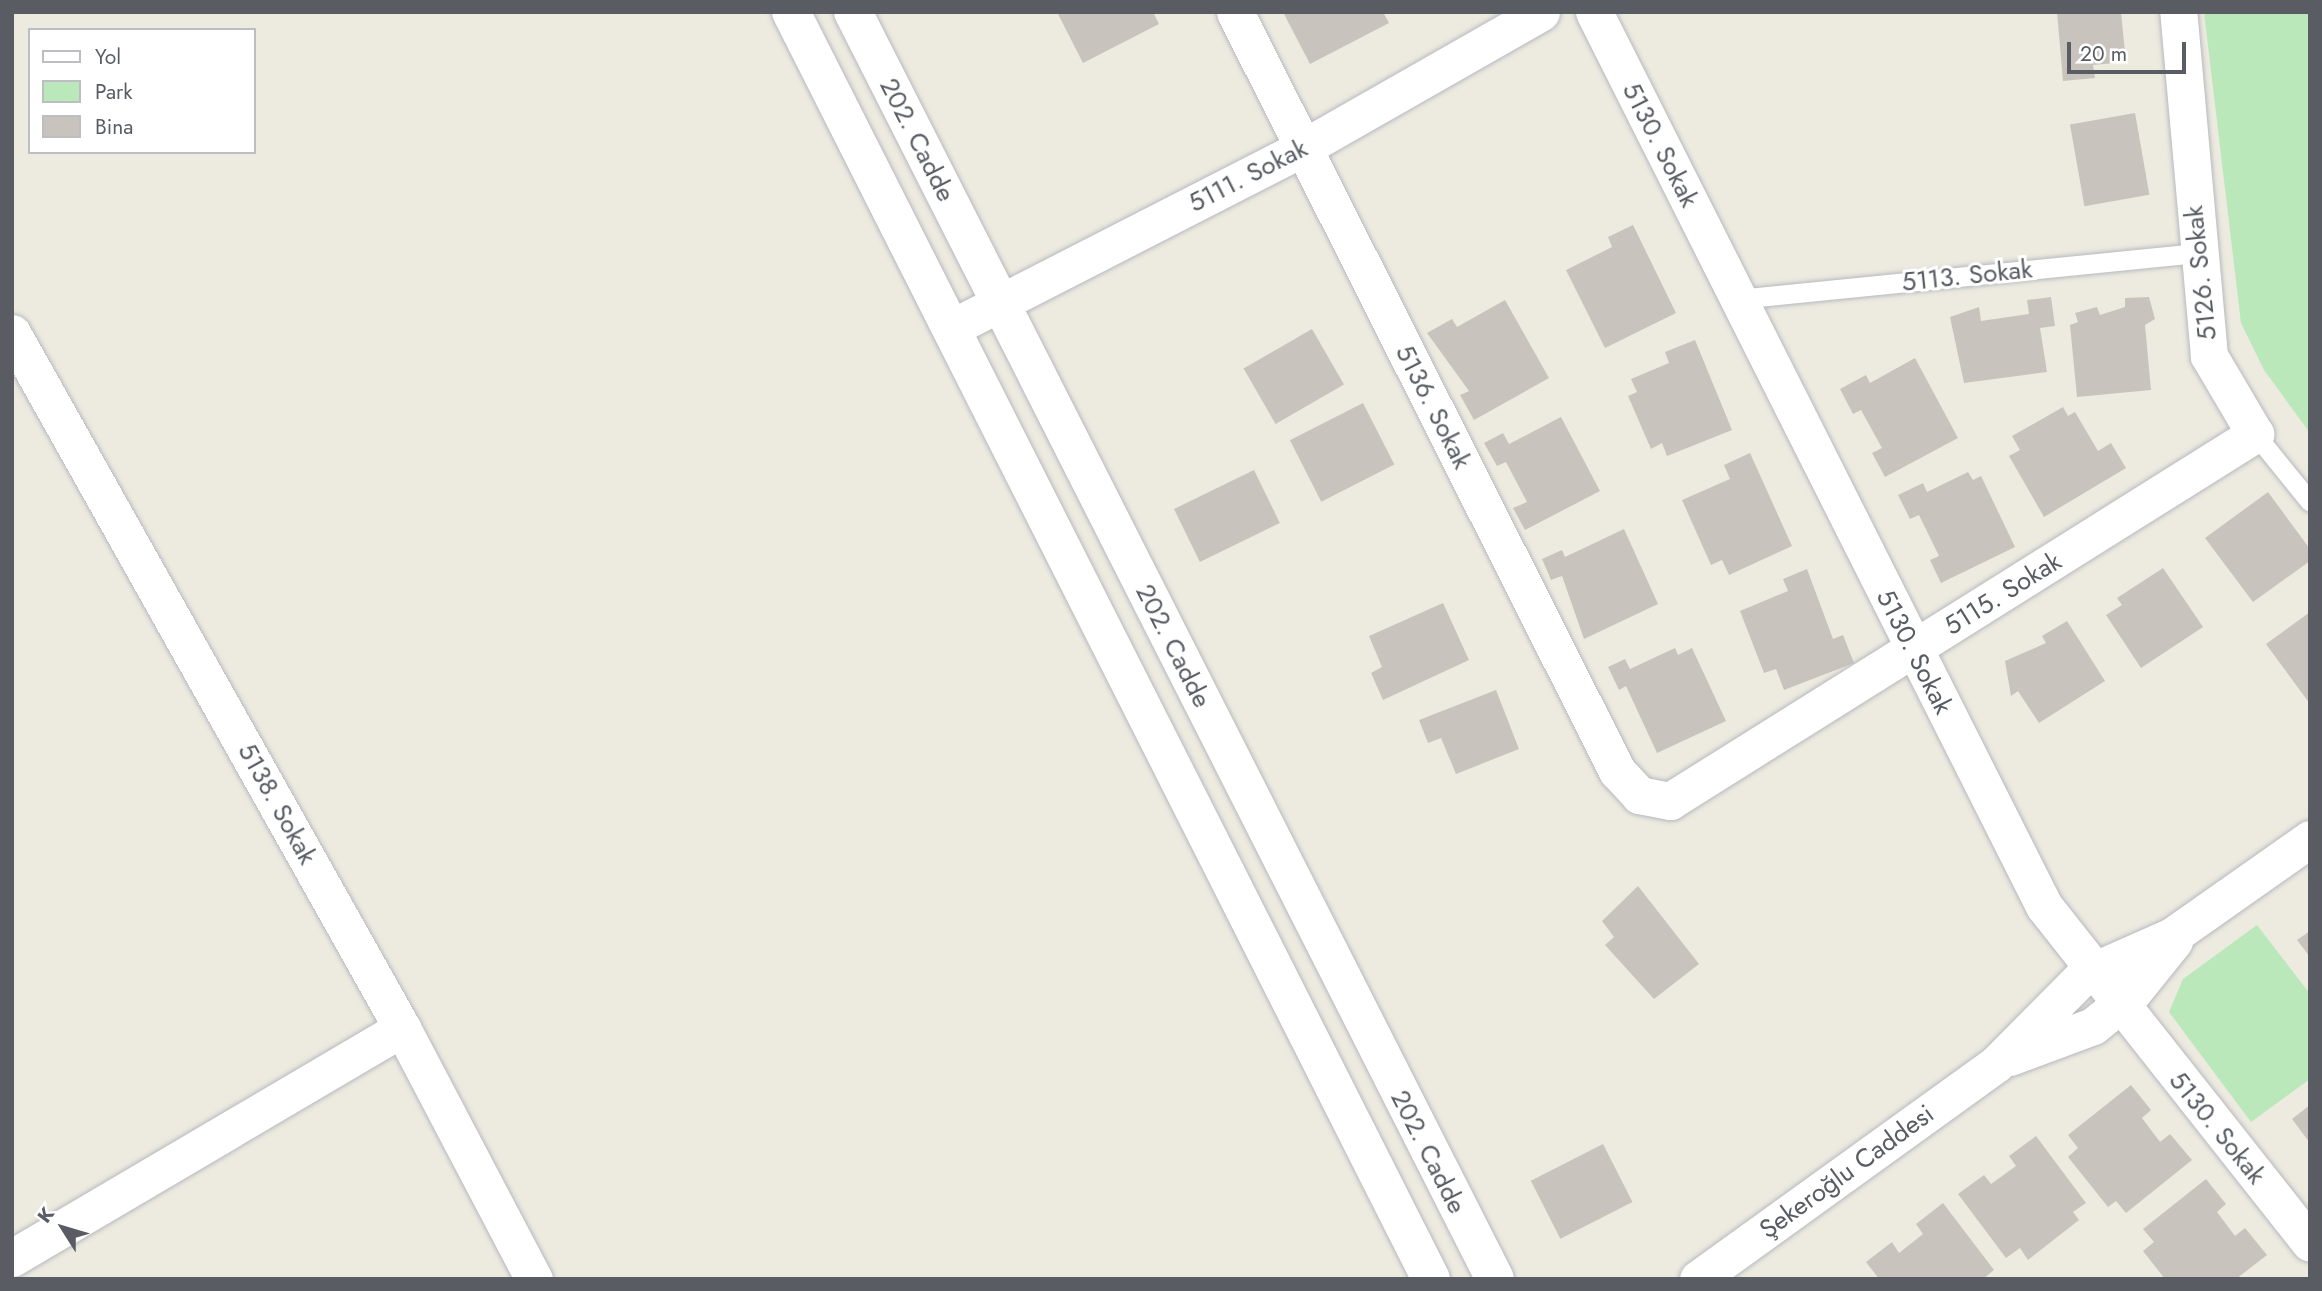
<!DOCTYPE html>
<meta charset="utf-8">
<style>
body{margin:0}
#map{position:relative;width:2322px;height:1291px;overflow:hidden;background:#edeae0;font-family:Jost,sans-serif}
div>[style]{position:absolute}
.green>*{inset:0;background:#bae8ba}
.building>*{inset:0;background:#c8c4bd;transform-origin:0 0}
.roads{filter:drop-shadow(0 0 2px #b6b9be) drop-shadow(0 0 2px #b6b9be)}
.service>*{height:19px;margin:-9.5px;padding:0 9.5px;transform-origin:9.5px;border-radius:9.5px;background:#fff}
.minor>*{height:37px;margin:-18.5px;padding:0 18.5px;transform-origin:18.5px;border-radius:18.5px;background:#fff}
.secondary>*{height:38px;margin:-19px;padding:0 19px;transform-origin:19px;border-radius:19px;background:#fff}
span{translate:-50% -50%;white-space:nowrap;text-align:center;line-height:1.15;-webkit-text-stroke:6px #fff;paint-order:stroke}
.street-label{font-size:26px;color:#595d63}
.frame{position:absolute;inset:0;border:14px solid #595d63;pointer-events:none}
.legend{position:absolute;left:28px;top:28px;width:228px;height:126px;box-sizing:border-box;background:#fff;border:2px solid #bdbec1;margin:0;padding:9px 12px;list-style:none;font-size:21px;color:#595d63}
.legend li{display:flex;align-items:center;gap:14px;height:35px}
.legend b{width:35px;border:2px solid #bdbec1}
.north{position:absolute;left:28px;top:1193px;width:70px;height:70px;-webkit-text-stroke:5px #fff;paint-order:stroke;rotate:307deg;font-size:19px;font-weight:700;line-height:28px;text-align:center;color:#595d63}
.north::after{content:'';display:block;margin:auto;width:24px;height:32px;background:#595d63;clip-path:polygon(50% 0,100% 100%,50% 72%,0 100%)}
.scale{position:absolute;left:2067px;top:42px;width:119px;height:32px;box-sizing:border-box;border:4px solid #595d63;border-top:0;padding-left:9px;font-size:21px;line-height:24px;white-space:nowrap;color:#595d63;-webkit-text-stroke:5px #fff;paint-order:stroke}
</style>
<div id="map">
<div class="green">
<i style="clip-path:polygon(2204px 12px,2310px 12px,2310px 433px,2264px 370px,2241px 323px)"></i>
<i style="clip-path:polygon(2257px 925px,2310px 994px,2310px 1079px,2251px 1122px,2169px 1012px,2183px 979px)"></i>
</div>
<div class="building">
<i style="clip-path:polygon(1153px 12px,1159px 24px,1083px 63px,1058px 14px)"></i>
<i style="clip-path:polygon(1283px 12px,1383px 12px,1389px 23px,1310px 64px)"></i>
<i style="clip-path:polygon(2057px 12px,2121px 12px,2126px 62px,2093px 65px,2095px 78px,2063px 81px)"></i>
<i style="left:2135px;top:113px;width:83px;height:66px;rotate:80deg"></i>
<i style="clip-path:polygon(1633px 225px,1676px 313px,1605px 348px,1566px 270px,1612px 247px,1608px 237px)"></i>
<i style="clip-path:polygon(2051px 297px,2055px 326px,2040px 328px,2047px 372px,1964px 383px,1950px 317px,1979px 307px,1981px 321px,2029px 314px,2027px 300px)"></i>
<i style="clip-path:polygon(2149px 297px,2155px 319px,2145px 325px,2151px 390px,2077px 397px,2070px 325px,2078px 322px,2075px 313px,2097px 307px,2100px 315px,2125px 307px,2125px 298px)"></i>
<i style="clip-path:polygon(1505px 300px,1549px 378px,1474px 420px,1460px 395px,1469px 391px,1427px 333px,1452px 319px,1457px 327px)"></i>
<i style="left:1312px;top:329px;width:64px;height:79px;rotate:60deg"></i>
<i style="clip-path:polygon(1695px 340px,1732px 430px,1667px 456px,1662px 443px,1651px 449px,1628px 396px,1637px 392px,1631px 379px,1669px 363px,1665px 352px)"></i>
<i style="clip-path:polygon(1915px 358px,1958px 438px,1885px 477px,1872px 453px,1882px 448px,1861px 410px,1853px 414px,1840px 389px,1866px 375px,1870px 383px)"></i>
<i style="left:1363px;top:403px;width:69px;height:82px;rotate:63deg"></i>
<i style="clip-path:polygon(2063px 407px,2068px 416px,2075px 412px,2098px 451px,2111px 443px,2126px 468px,2044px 517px,2009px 456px,2020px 450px,2012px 436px)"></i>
<i style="clip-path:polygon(1561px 417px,1600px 491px,1525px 530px,1513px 508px,1527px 502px,1506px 462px,1497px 466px,1484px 443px,1503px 433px,1509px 444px)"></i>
<i style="clip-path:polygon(1750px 453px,1792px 546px,1729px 575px,1722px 560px,1711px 565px,1682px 500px,1730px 479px,1724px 465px)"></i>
<i style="left:1254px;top:470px;width:59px;height:89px;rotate:64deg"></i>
<i style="clip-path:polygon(1968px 472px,1973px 480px,1981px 476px,2015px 547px,1941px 583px,1930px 560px,1939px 556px,1919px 515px,1910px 519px,1898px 495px,1923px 483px,1927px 492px)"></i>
<i style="clip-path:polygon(2268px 492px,2310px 549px,2310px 561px,2253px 602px,2205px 538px)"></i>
<i style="clip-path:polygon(1624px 529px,1658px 604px,1584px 639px,1562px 576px,1551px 580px,1542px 559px,1562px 550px,1565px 557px)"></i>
<i style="clip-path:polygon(2163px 568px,2203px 627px,2141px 668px,2106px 615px,2122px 605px,2117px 598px)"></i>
<i style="clip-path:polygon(1807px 569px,1833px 639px,1843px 635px,1854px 663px,1784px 690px,1776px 669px,1764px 673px,1740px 611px,1788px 591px,1783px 579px)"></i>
<i style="clip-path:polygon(1443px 603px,1469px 660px,1383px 700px,1371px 673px,1382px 667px,1369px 636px)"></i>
<i style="clip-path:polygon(2310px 612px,2310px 704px,2266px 644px)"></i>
<i style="clip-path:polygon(2067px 621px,2105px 681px,2039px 723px,2018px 691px,2011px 696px,2005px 661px,2046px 643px,2042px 636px)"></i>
<i style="clip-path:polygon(1675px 648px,1678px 655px,1692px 648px,1726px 721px,1657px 753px,1626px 686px,1619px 690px,1608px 667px,1625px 659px,1630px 669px)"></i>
<i style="clip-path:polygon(1496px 690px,1519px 749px,1456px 774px,1441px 738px,1428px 743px,1419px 720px)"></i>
<i style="clip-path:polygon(1638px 886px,1699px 964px,1654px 999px,1605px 945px,1614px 937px,1602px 921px)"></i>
<i style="clip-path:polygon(2310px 931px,2310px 957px,2297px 940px)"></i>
<i style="clip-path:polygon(2131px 1085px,2151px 1110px,2142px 1118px,2160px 1142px,2170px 1134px,2192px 1160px,2126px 1213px,2116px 1201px,2108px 1207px,2068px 1157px,2078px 1148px,2068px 1135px)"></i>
<i style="clip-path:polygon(2310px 1105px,2310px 1143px,2292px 1119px)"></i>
<i style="clip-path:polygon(2036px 1136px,2086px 1203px,2073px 1212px,2079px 1220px,2028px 1260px,2020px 1248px,2006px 1258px,1958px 1194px,1984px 1175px,1991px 1184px,2016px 1166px,2009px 1156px)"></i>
<i style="left:1603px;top:1144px;width:65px;height:81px;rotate:63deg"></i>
<i style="clip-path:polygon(2206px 1179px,2226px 1204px,2217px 1212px,2235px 1236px,2245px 1228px,2267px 1255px,2236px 1279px,2165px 1279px,2143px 1251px,2154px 1242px,2143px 1229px)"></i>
<i style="clip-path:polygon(1943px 1203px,1994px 1270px,1983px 1279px,1879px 1279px,1866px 1262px,1892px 1242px,1899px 1253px,1923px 1234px,1916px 1224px)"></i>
</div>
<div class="roads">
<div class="service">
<i style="left:1737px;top:299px;width:463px;rotate:-5.7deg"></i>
<i style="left:2255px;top:434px;width:87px;rotate:51deg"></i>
</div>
<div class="minor">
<i style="left:1235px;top:12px;width:850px;rotate:63.28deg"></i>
<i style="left:1617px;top:771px;width:33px;rotate:47deg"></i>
<i style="left:1639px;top:795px;width:32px;rotate:11deg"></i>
<i style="left:1670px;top:801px;width:691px;rotate:-32.1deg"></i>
<i style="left:2255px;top:434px;width:91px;rotate:-120.5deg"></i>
<i style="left:2209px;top:356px;width:345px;rotate:-95.1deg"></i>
<i style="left:1594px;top:12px;width:1001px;rotate:63.28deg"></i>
<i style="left:2044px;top:906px;width:429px;rotate:51.7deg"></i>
<i style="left:951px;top:328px;width:395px;rotate:-27.1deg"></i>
<i style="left:1303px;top:148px;width:274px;rotate:-29.7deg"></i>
<i style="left:12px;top:333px;width:797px;rotate:60.7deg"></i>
<i style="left:402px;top:1028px;width:284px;rotate:62.3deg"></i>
<i style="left:2010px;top:1057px;width:89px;rotate:-20.5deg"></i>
<i style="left:2093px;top:1026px;width:46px;rotate:-38.9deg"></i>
<i style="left:2129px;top:997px;width:72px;rotate:-51.2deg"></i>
<i style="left:12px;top:1258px;width:453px;rotate:-30.5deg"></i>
<i style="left:1698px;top:1279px;width:367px;rotate:-35.8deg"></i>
<i style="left:1996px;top:1064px;width:125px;rotate:-45.3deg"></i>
<i style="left:2084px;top:975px;width:96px;rotate:-23.9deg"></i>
<i style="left:2172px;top:936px;width:169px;rotate:-35.1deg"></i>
</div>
<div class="secondary">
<i style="left:791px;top:12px;width:1419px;rotate:63.2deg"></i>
<i style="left:853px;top:12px;width:1420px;rotate:63.13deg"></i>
</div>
</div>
<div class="street-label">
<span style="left:917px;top:140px;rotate:63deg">202. Cadde</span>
<span style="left:1660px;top:145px;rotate:63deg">5130. Sokak</span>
<span style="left:1248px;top:176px;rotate:-27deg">5111. Sokak</span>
<span style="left:2201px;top:273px;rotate:-96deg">5126. Sokak</span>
<span style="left:1967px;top:276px;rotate:-6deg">5113. Sokak</span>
<span style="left:1433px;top:407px;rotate:63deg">5136. Sokak</span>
<span style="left:2003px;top:594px;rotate:-32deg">5115. Sokak</span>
<span style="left:1173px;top:646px;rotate:63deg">202. Cadde</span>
<span style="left:1914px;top:652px;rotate:63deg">5130. Sokak</span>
<span style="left:277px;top:804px;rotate:61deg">5138. Sokak</span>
<span style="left:2217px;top:1128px;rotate:51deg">5130. Sokak</span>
<span style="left:1428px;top:1152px;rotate:63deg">202. Cadde</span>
<span style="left:1847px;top:1172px;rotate:-36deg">Şekeroğlu Caddesi</span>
</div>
<div class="frame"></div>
<ul class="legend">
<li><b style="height:9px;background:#fff"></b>Yol</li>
<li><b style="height:19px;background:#bae8ba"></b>Park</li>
<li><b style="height:19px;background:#c8c4bd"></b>Bina</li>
</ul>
<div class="north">K</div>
<div class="scale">20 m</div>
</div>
